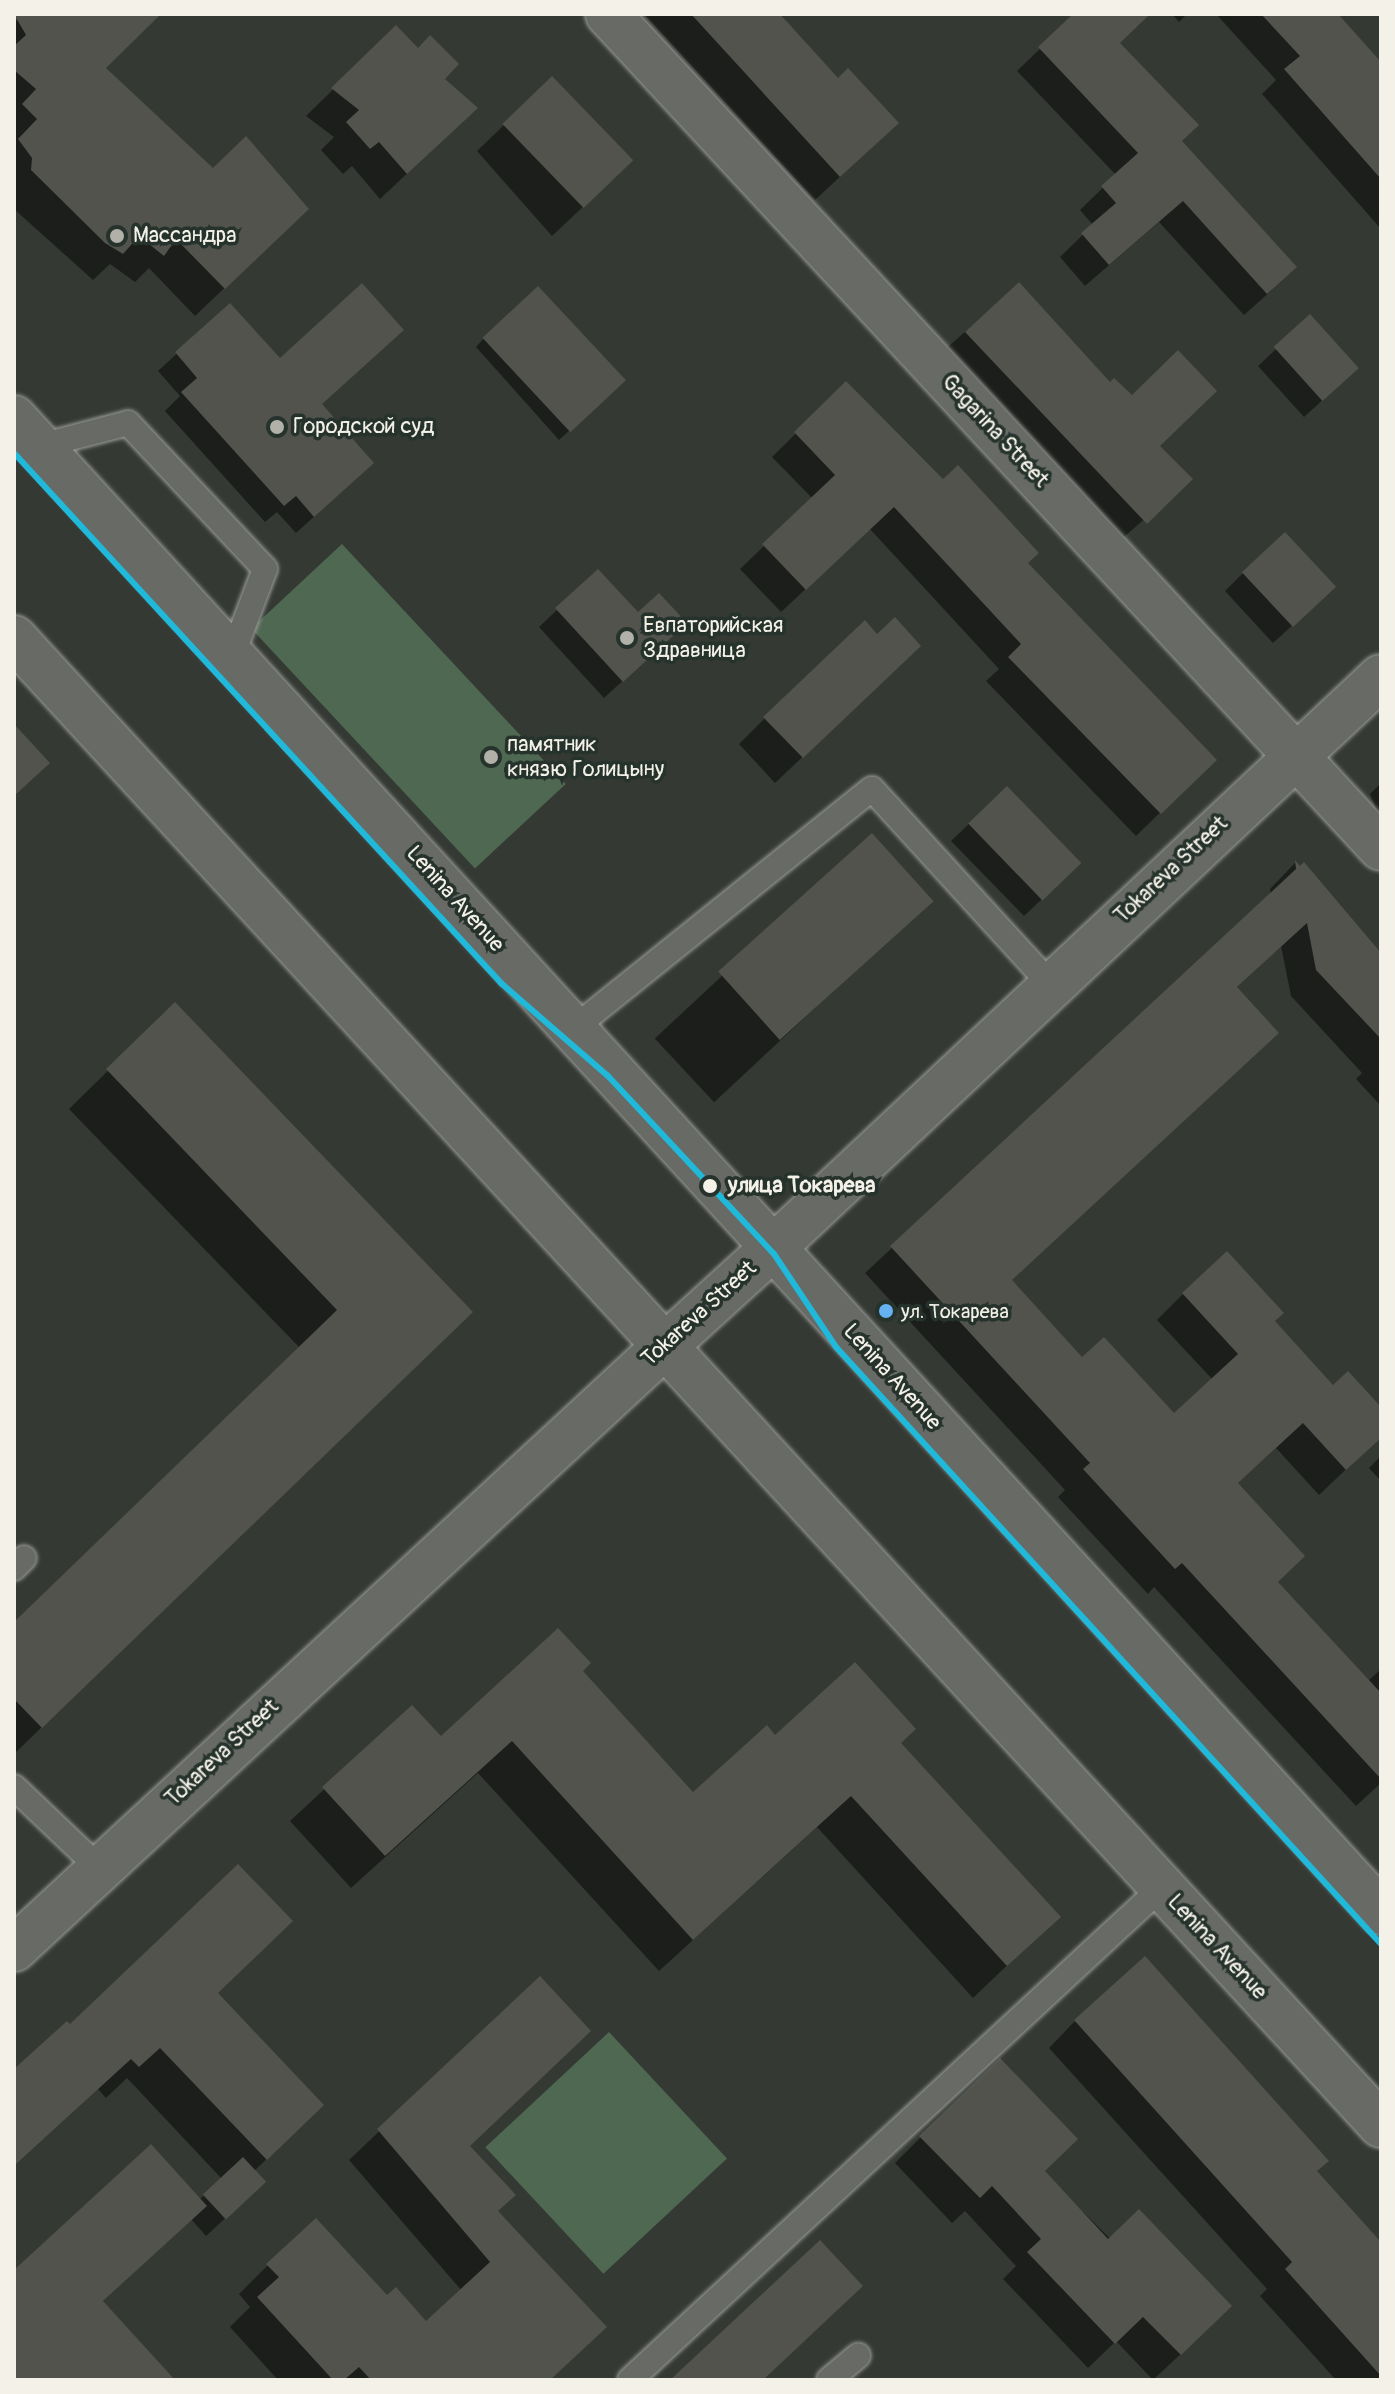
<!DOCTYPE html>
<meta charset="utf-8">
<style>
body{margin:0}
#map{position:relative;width:1395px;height:2394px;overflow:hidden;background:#343934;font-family:Pangolin,sans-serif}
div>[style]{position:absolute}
.green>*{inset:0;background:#4f6852;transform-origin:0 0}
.shadow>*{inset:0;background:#0007;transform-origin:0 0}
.building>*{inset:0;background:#52534d;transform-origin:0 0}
.roads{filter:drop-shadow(0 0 2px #9b9d99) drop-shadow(0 0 2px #9b9d99)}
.lane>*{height:24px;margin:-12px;padding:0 12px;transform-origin:12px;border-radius:12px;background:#686a66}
.street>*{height:44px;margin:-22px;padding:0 22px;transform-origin:22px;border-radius:22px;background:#686a66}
.secondary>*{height:44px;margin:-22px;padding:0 22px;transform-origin:22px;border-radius:22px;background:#686a66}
.tram-1>*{height:6px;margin:-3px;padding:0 3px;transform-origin:3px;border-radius:3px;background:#20b9da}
.dots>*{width:22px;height:22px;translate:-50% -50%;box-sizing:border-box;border:4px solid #26332d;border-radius:50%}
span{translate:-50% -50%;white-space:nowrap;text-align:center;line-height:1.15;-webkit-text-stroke:7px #26332d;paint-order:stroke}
.bus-label{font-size:20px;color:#f4f1e8}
.left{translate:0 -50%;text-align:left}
.poi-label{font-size:22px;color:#f4f1e8}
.street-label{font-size:22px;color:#f4f1e8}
.stop-label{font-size:22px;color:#f4f1e8;font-weight:700}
.frame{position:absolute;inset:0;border:16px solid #f4f1e8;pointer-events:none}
</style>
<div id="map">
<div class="green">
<i style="left:342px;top:544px;width:328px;height:124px;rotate:47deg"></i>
<i style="left:609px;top:2032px;width:173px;height:169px;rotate:47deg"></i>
</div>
<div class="shadow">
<i style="clip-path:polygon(24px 14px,130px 14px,103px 68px,278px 237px,195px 316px,149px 268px,135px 282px,110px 264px,93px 280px,14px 209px,14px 23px)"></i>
<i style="clip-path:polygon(644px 14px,781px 14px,872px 147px,815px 200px)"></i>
<i style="clip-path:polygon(1076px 14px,1148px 14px,1118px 43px,1272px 290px,1244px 315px,1159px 222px,1085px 286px,1060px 257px,1093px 225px,1080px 210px,1116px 175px,1017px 71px)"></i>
<i style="clip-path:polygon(1172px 14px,1187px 14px,1179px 22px)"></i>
<i style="clip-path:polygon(1216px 14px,1335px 14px,1381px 65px,1381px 229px,1262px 94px,1276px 80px)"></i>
<i style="clip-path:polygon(396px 28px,442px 80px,449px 134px,380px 199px,352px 166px,343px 174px,321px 150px,334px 137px,306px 116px)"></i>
<i style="clip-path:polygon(552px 79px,604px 187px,552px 236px,477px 151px)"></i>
<i style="left:1019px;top:285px;width:259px;height:109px;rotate:49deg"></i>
<i style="clip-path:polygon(230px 305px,320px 405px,354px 480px,296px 533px,277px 512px,265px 522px,165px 411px,180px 396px,158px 371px)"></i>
<i style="clip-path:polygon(1310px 317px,1339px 385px,1304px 417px,1258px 366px)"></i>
<i style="clip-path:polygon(484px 338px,615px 389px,559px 440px,476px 347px)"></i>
<i style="clip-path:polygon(846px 384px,1214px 760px,1136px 836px,986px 681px,999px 669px,870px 529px,781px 612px,740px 569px,813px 499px,772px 457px)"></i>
<i style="clip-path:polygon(1243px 573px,1316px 604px,1273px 643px,1225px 591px)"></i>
<i style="clip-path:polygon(557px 610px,666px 641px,604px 698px,539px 627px)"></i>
<i style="clip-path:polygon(892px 672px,775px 783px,739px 744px,765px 718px)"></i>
<i style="clip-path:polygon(1381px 783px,1381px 823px,1370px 794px)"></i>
<i style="clip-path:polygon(1007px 788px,1061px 881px,1024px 916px,951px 841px)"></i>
<i style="left:872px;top:836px;width:87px;height:297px;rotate:47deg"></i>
<i style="clip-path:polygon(1295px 863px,1381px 955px,1381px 1106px,1356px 1079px,1362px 1073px,1291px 996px,1281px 946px,1236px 988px,1010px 1281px,1082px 1360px,1174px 1416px,1213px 1380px,1157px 1320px,1183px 1294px,1272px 1322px,1333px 1387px,1381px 1410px,1381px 1436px,1319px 1495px,1276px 1448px,1236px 1484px,1276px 1583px,1367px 1682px,1381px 1669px,1381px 1783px,1356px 1806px,1154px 1587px,1148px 1594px,1058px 1497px,1065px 1490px,865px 1273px,1271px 896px,1270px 889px)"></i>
<i style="clip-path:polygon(175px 1005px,432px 1350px,14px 1754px,14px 1624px,300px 1348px,69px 1109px)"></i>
<i style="clip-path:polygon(1381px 1456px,1381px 1481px,1369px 1468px)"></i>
<i style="clip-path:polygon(580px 1671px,693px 1795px,775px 1738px,899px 1744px,1058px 1917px,973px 1998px,817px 1827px,659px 1971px,478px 1773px,351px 1888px,290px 1821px,412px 1708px,440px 1739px)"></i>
<i style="clip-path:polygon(540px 1979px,468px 2146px,496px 2212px,549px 2380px,278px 2380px,230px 2327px,250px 2307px,239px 2294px,268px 2265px,387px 2298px,426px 2324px,462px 2291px,349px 2160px)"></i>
<i style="clip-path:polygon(216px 1993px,290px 2137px,254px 2171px,246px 2199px,206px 2236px,191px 2219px,102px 2302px,170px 2380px,14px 2380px,14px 2272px,199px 2200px,222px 2179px,127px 2078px,106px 2098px,98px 2089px,14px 2166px,14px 2072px,70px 2027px)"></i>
<i style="clip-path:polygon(1075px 2021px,1315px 2171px,1381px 2244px,1381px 2380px,1336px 2380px,1260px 2296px,1267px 2289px,1049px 2048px)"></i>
<i style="clip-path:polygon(921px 2137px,1043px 2172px,1204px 2332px,1153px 2380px,1116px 2341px,1088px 2368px,1003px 2279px,1016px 2266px,965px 2211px,952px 2223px,895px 2163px)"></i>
</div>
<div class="building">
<i style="clip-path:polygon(14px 14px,161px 14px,106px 68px,213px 168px,246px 136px,309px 209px,225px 289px,176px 239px,164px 256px,139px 236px,123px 254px,105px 243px,31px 170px,32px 158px,18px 139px,37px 119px,22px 104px,36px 89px,14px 70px,14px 46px,26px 35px)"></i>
<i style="clip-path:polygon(691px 14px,780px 14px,838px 78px,848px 68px,899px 123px,840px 177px)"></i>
<i style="clip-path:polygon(1073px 14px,1150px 14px,1120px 43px,1199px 125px,1182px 141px,1297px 267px,1267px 294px,1183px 201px,1109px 265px,1081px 233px,1116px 203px,1101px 186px,1138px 153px,1038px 47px)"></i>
<i style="clip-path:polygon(1261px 14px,1338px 14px,1381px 62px,1381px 179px,1284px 69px,1300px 56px)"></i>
<i style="clip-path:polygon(396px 25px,418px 48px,430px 35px,459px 64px,445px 79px,478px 108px,407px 174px,379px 142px,370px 149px,346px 122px,359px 110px,331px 88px)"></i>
<i style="left:552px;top:76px;width:117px;height:69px;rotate:46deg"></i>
<i style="clip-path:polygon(1019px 282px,1110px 382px,1114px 378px,1132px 395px,1178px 350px,1217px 391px,1160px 446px,1193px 479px,1147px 524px,965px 332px)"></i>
<i style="clip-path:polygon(362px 283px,404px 330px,322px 404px,374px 463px,314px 517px,296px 496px,284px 506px,181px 392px,197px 378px,175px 352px,230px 303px,280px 358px)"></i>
<i style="left:538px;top:286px;width:129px;height:76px;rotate:47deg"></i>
<i style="left:1310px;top:314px;width:73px;height:49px;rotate:48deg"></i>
<i style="clip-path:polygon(846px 381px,943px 479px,958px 465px,1039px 553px,1028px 563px,1217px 760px,1161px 814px,1008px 657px,1021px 644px,894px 507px,806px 590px,762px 544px,835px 475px,794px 432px)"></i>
<i style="left:1285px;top:532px;width:75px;height:59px;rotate:47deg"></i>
<i style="clip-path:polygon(598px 569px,638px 612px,659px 593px,687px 623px,623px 682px,555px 608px)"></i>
<i style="clip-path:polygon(895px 617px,921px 646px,803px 758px,763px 717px,865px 620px,877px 634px)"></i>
<i style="clip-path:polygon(14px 724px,50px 763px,14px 796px)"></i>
<i style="left:1007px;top:786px;width:107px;height:54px;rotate:46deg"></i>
<i style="left:872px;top:833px;width:92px;height:207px;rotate:48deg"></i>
<i style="clip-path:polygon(1295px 860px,1300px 866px,1304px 862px,1381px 953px,1381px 1039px,1316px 970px,1307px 923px,1237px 987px,1279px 1033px,1012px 1280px,1082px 1357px,1104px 1337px,1174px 1413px,1238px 1354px,1182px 1293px,1227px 1251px,1284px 1313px,1275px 1321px,1333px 1385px,1348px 1371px,1381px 1407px,1381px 1438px,1346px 1470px,1303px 1423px,1238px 1483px,1305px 1556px,1278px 1582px,1381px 1693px,1381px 1779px,1182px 1563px,1175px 1569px,1083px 1469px,1090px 1463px,890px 1246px,1296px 869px)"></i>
<i style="clip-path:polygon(175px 1002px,473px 1312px,42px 1728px,14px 1699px,14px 1622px,337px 1310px,106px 1069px)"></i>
<i style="clip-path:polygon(558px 1628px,591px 1663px,583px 1671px,693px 1792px,767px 1725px,775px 1735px,855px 1662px,916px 1729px,901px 1743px,1061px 1917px,1007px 1966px,851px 1796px,693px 1940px,512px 1741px,385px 1856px,322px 1787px,412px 1705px,441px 1736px)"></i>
<i style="clip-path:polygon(238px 1864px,293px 1921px,218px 1993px,324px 2105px,267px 2160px,160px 2048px,139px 2067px,131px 2059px,14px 2166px,14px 2069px,67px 2021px,70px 2024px)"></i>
<i style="clip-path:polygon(1145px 1956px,1329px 2161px,1317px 2171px,1381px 2242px,1381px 2376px,1285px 2269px,1292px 2262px,1074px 2020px)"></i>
<i style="clip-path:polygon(540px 1976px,591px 2031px,470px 2146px,516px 2195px,498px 2211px,607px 2327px,550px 2380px,371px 2380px,359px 2367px,344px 2380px,333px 2380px,257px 2297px,279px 2277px,266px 2264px,316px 2218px,387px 2295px,396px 2287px,426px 2321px,490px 2262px,377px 2129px)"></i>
<i style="clip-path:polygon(1000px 2058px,1078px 2139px,1045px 2171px,1108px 2239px,1139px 2209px,1232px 2306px,1181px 2355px,1143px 2317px,1115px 2344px,1027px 2252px,1041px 2239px,992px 2186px,980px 2198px,919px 2136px)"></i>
<i style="clip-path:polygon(151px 2144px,207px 2206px,103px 2301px,175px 2380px,14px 2380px,14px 2270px)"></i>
<i style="left:243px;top:2157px;width:34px;height:55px;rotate:47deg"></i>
<i style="clip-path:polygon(820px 2240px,863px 2286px,763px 2380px,670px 2380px)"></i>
</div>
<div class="roads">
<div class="lane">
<i style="left:40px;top:446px;width:91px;rotate:-14.6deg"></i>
<i style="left:128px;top:423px;width:200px;rotate:46.8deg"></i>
<i style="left:265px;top:569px;width:93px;rotate:110.8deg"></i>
<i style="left:573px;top:1029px;width:383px;rotate:-38.8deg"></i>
<i style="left:872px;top:789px;width:264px;rotate:47.6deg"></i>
<i style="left:14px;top:1568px;width:14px;rotate:-45deg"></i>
<i style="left:14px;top:1787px;width:116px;rotate:43.6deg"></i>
<i style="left:630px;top:2380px;width:724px;rotate:-42.82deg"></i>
<i style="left:829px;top:2380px;width:38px;rotate:-40deg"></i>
</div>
<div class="street">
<i style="left:608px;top:14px;width:1137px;rotate:47.17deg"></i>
<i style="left:775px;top:1246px;width:831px;rotate:-43.2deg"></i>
<i style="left:14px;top:1949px;width:887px;rotate:-42.81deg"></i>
</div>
<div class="secondary">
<i style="left:14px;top:418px;width:2025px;rotate:47.54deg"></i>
<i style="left:14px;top:638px;width:2020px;rotate:47.41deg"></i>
<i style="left:665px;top:1346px;width:149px;rotate:-42.3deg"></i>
</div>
</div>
<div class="tram-1">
<i style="left:14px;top:453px;width:721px;rotate:47.42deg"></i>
<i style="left:502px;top:984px;width:140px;rotate:41deg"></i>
<i style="left:608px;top:1076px;width:243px;rotate:47deg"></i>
<i style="left:774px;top:1254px;width:112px;rotate:56.3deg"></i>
<i style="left:836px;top:1347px;width:808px;rotate:47.61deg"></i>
</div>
<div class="dots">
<i style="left:117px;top:236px;background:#b1b1a9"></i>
<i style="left:277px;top:427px;background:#b1b1a9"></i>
<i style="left:627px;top:638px;background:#b1b1a9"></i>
<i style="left:491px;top:757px;background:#b1b1a9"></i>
<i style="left:710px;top:1186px;background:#f4f1e8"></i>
<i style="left:886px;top:1311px;background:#66b1f2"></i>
</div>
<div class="bus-label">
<span class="left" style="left:901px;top:1311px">ул. Токарева</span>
</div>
<div class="poi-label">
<span class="left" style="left:133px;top:236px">Массандра</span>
<span class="left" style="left:293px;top:427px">Городской суд</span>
<span class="left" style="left:643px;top:638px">Евпаторийская<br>Здравница</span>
<span class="left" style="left:507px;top:757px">памятник<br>князю Голицыну</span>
</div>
<div class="street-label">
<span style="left:995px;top:431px;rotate:47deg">Gagarina Street</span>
<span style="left:1171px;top:870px;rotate:-43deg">Tokareva Street</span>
<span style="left:455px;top:899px;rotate:48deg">Lenina Avenue</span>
<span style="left:699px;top:1314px;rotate:-42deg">Tokareva Street</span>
<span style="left:892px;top:1377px;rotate:48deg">Lenina Avenue</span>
<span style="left:222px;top:1753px;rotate:-43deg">Tokareva Street</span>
<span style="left:1217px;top:1947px;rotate:47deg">Lenina Avenue</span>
</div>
<div class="stop-label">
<span class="left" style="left:728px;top:1186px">улица Токарева</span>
</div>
<div class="frame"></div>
</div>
